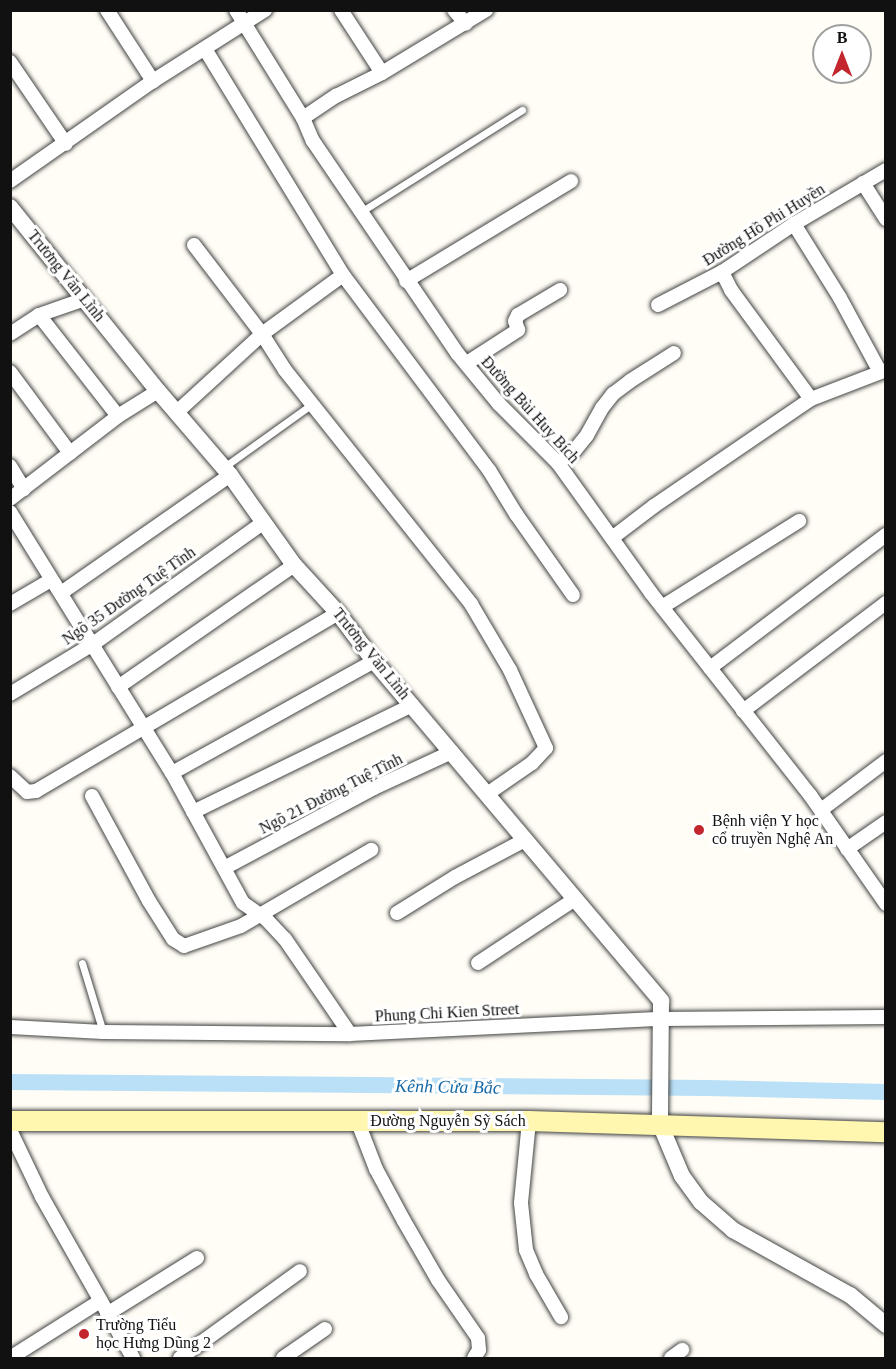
<!DOCTYPE html>
<meta charset="utf-8">
<style>
body{margin:0}
#map{position:relative;width:896px;height:1369px;overflow:hidden;background:#fffdf5;font-family:"Times New Roman",serif}
div>[style]{position:absolute}
.canal>*{height:16px;margin:-8px;padding:0 8px;transform-origin:8px;border-radius:8px;background:#b9e0f7}
.roads{filter:drop-shadow(0 0 2px #444) drop-shadow(0 0 2px #444)}
.service>*{height:7px;margin:-3.5px;padding:0 3.5px;transform-origin:3.5px;border-radius:3.5px;background:#fff}
.minor>*{height:14px;margin:-7px;padding:0 7px;transform-origin:7px;border-radius:7px;background:#fff}
.tertiary>*{height:16px;margin:-8px;padding:0 8px;transform-origin:8px;border-radius:8px;background:#fff}
.secondary>*{height:20px;margin:-10px;padding:0 10px;transform-origin:10px;border-radius:10px;background:#fff6b0}
.dots>*{width:16px;height:16px;translate:-50% -50%;box-sizing:border-box;border:3px solid #fff;border-radius:50%}
span{translate:-50% -50%;white-space:nowrap;text-align:center;line-height:1.15;-webkit-text-stroke:6px #fff;paint-order:stroke}
.street-label{font-size:16px;color:#111}
.poi-label{font-size:16px;color:#111}
.left{translate:0 -50%;text-align:left}
.water-label{font-size:18px;color:#1768a6;font-style:italic}
.frame{position:absolute;inset:0;border:12px solid #111;pointer-events:none}
.north{position:absolute;left:812px;top:24px;width:60px;height:60px;box-sizing:border-box;background:#fff;border:2px solid #a0a0a0;border-radius:50%;rotate:0deg;font-size:16px;font-weight:700;line-height:24px;text-align:center;color:#111}
.north::after{content:'';display:block;margin:auto;width:21px;height:27px;background:#c4262e;clip-path:polygon(50% 0,100% 100%,50% 72%,0 100%)}
</style>
<div id="map">
<div class="canal">
<i style="left:10px;top:1082px;width:697px;rotate:0.49deg"></i>
<i style="left:707px;top:1088px;width:179px;rotate:1.3deg"></i>
</div>
<div class="roads">
<div class="service">
<i style="left:359px;top:213px;width:193px;rotate:-32.3deg"></i>
<i style="left:224px;top:467px;width:108px;rotate:-35.6deg"></i>
<i style="left:82px;top:963px;width:72px;rotate:73.1deg"></i>
</div>
<div class="minor">
<i style="left:107px;top:10px;width:85px;rotate:57.1deg"></i>
<i style="left:236px;top:10px;width:127px;rotate:58.2deg"></i>
<i style="left:303px;top:118px;width:25px;rotate:67deg"></i>
<i style="left:313px;top:141px;width:256px;rotate:55.8deg"></i>
<i style="left:457px;top:353px;width:66px;rotate:50.5deg"></i>
<i style="left:499px;top:404px;width:83px;rotate:45deg"></i>
<i style="left:558px;top:463px;width:160px;rotate:54.4deg"></i>
<i style="left:651px;top:593px;width:257px;rotate:51.8deg"></i>
<i style="left:810px;top:795px;width:133px;rotate:55.1deg"></i>
<i style="left:341px;top:10px;width:75px;rotate:56.9deg"></i>
<i style="left:454px;top:10px;width:18px;rotate:49deg"></i>
<i style="left:205px;top:49px;width:265px;rotate:58.6deg"></i>
<i style="left:343px;top:275px;width:244px;rotate:53.2deg"></i>
<i style="left:489px;top:470px;width:52px;rotate:58.5deg"></i>
<i style="left:516px;top:514px;width:99px;rotate:54.9deg"></i>
<i style="left:10px;top:62px;width:99px;rotate:55.7deg"></i>
<i style="left:303px;top:118px;width:40px;rotate:-34deg"></i>
<i style="left:336px;top:96px;width:51px;rotate:-26.6deg"></i>
<i style="left:382px;top:73px;width:122px;rotate:-31.2deg"></i>
<i style="left:10px;top:181px;width:174px;rotate:-35deg"></i>
<i style="left:153px;top:81px;width:133px;rotate:-32.4deg"></i>
<i style="left:863px;top:183px;width:43px;rotate:57.4deg"></i>
<i style="left:794px;top:224px;width:87px;rotate:58.1deg"></i>
<i style="left:840px;top:298px;width:84px;rotate:61.6deg"></i>
<i style="left:194px;top:245px;width:112px;rotate:52.6deg"></i>
<i style="left:262px;top:334px;width:43px;rotate:57.4deg"></i>
<i style="left:285px;top:370px;width:299px;rotate:51.5deg"></i>
<i style="left:471px;top:604px;width:77px;rotate:59.4deg"></i>
<i style="left:510px;top:670px;width:86px;rotate:65.2deg"></i>
<i style="left:546px;top:748px;width:21px;rotate:133deg"></i>
<i style="left:532px;top:763px;width:55px;rotate:145.4deg"></i>
<i style="left:722px;top:272px;width:20px;rotate:63deg"></i>
<i style="left:731px;top:290px;width:135px;rotate:53.7deg"></i>
<i style="left:406px;top:281px;width:193px;rotate:-31.2deg"></i>
<i style="left:658px;top:305px;width:72px;rotate:-27.3deg"></i>
<i style="left:722px;top:272px;width:87px;rotate:-33.7deg"></i>
<i style="left:794px;top:224px;width:107px;rotate:-30.4deg"></i>
<i style="left:39px;top:315px;width:128px;rotate:52deg"></i>
<i style="left:10px;top:334px;width:35px;rotate:-33deg"></i>
<i style="left:39px;top:315px;width:49px;rotate:-19.2deg"></i>
<i style="left:467px;top:363px;width:61px;rotate:-32.9deg"></i>
<i style="left:518px;top:330px;width:9px;rotate:-108deg"></i>
<i style="left:515px;top:321px;width:7px;rotate:-63deg"></i>
<i style="left:518px;top:315px;width:49px;rotate:-30.8deg"></i>
<i style="left:10px;top:372px;width:101px;rotate:53.5deg"></i>
<i style="left:177px;top:412px;width:115px;rotate:-42.5deg"></i>
<i style="left:262px;top:334px;width:100px;rotate:-36.1deg"></i>
<i style="left:558px;top:463px;width:21px;rotate:-37deg"></i>
<i style="left:575px;top:450px;width:19px;rotate:-51deg"></i>
<i style="left:587px;top:435px;width:31px;rotate:-61deg"></i>
<i style="left:602px;top:408px;width:18px;rotate:-52deg"></i>
<i style="left:613px;top:394px;width:21px;rotate:-37deg"></i>
<i style="left:630px;top:381px;width:52px;rotate:-32.5deg"></i>
<i style="left:10px;top:466px;width:27px;rotate:59deg"></i>
<i style="left:10px;top:499px;width:136px;rotate:-37.5deg"></i>
<i style="left:118px;top:416px;width:47px;rotate:-32deg"></i>
<i style="left:10px;top:512px;width:307px;rotate:58.2deg"></i>
<i style="left:172px;top:773px;width:148px;rotate:61.4deg"></i>
<i style="left:243px;top:903px;width:29px;rotate:35deg"></i>
<i style="left:267px;top:920px;width:26px;rotate:47deg"></i>
<i style="left:285px;top:939px;width:115px;rotate:55.6deg"></i>
<i style="left:612px;top:538px;width:53px;rotate:-37.3deg"></i>
<i style="left:654px;top:506px;width:190px;rotate:-34.3deg"></i>
<i style="left:811px;top:399px;width:80px;rotate:-21.1deg"></i>
<i style="left:61px;top:593px;width:206px;rotate:-34.9deg"></i>
<i style="left:10px;top:604px;width:48px;rotate:-30.3deg"></i>
<i style="left:662px;top:607px;width:162px;rotate:-32.1deg"></i>
<i style="left:710px;top:668px;width:221px;rotate:-37.1deg"></i>
<i style="left:118px;top:687px;width:214px;rotate:-34.7deg"></i>
<i style="left:10px;top:694px;width:97px;rotate:-31.1deg"></i>
<i style="left:93px;top:644px;width:210px;rotate:-35.5deg"></i>
<i style="left:743px;top:711px;width:179px;rotate:-37.1deg"></i>
<i style="left:172px;top:773px;width:231px;rotate:-29deg"></i>
<i style="left:10px;top:776px;width:23px;rotate:43deg"></i>
<i style="left:27px;top:792px;width:9px;rotate:-6deg"></i>
<i style="left:36px;top:791px;width:351px;rotate:-30.5deg"></i>
<i style="left:92px;top:796px;width:119px;rotate:61.5deg"></i>
<i style="left:149px;top:901px;width:45px;rotate:57.7deg"></i>
<i style="left:173px;top:939px;width:13px;rotate:32deg"></i>
<i style="left:184px;top:946px;width:60px;rotate:-19.3deg"></i>
<i style="left:241px;top:926px;width:151px;rotate:-30.3deg"></i>
<i style="left:821px;top:810px;width:81px;rotate:-37deg"></i>
<i style="left:193px;top:812px;width:244px;rotate:-26deg"></i>
<i style="left:847px;top:849px;width:47px;rotate:-34.7deg"></i>
<i style="left:226px;top:867px;width:168px;rotate:-28.1deg"></i>
<i style="left:374px;top:788px;width:86px;rotate:-24.8deg"></i>
<i style="left:397px;top:913px;width:68px;rotate:-31.8deg"></i>
<i style="left:455px;top:877px;width:79px;rotate:-27.9deg"></i>
<i style="left:478px;top:963px;width:116px;rotate:-33.4deg"></i>
<i style="left:10px;top:1027px;width:93px;rotate:3.1deg"></i>
<i style="left:103px;top:1032px;width:247px;rotate:0.5deg"></i>
<i style="left:350px;top:1034px;width:312px;rotate:-2.8deg"></i>
<i style="left:662px;top:1019px;width:224px;rotate:-0.5deg"></i>
<i style="left:357px;top:1120px;width:53px;rotate:68.8deg"></i>
<i style="left:376px;top:1169px;width:59px;rotate:61.7deg"></i>
<i style="left:404px;top:1221px;width:68px;rotate:60deg"></i>
<i style="left:438px;top:1280px;width:70px;rotate:55.4deg"></i>
<i style="left:478px;top:1338px;width:12px;rotate:85deg"></i>
<i style="left:479px;top:1350px;width:9px;rotate:122deg"></i>
<i style="left:529px;top:1121px;width:82px;rotate:95.6deg"></i>
<i style="left:521px;top:1203px;width:47px;rotate:83.9deg"></i>
<i style="left:526px;top:1250px;width:26px;rotate:67deg"></i>
<i style="left:536px;top:1274px;width:50px;rotate:59.8deg"></i>
<i style="left:10px;top:1130px;width:74px;rotate:64.5deg"></i>
<i style="left:42px;top:1197px;width:185px;rotate:60.5deg"></i>
<i style="left:107px;top:1314px;width:106px;rotate:-31.9deg"></i>
<i style="left:10px;top:1358px;width:107px;rotate:-32.3deg"></i>
<i style="left:180px;top:1358px;width:148px;rotate:-35.9deg"></i>
<i style="left:283px;top:1358px;width:51px;rotate:-34.6deg"></i>
<i style="left:671px;top:1358px;width:14px;rotate:-36deg"></i>
</div>
<div class="tertiary">
<i style="left:10px;top:207px;width:236px;rotate:51.2deg"></i>
<i style="left:158px;top:391px;width:111px;rotate:49.4deg"></i>
<i style="left:230px;top:475px;width:110px;rotate:54.6deg"></i>
<i style="left:294px;top:565px;width:65px;rotate:47.5deg"></i>
<i style="left:338px;top:613px;width:60px;rotate:53.1deg"></i>
<i style="left:374px;top:661px;width:445px;rotate:49.8deg"></i>
<i style="left:661px;top:1001px;width:123px;rotate:90.5deg"></i>
<i style="left:660px;top:1124px;width:56px;rotate:67.1deg"></i>
<i style="left:682px;top:1176px;width:32px;rotate:54deg"></i>
<i style="left:701px;top:1202px;width:43px;rotate:41.2deg"></i>
<i style="left:733px;top:1230px;width:134px;rotate:29.1deg"></i>
<i style="left:850px;top:1295px;width:47px;rotate:39.8deg"></i>
</div>
<div class="secondary">
<i style="left:10px;top:1121px;width:519px"></i>
<i style="left:529px;top:1121px;width:357px;rotate:1.8deg"></i>
</div>
</div>
<div class="dots">
<i style="left:699px;top:830px;background:#c4262e"></i>
<i style="left:84px;top:1334px;background:#c4262e"></i>
</div>
<div class="street-label">
<span style="left:764px;top:225px;rotate:-32deg">Đường Hồ Phi Huyền</span>
<span style="left:66px;top:276px;rotate:51deg">Trương Văn Lĩnh</span>
<span style="left:530px;top:410px;rotate:48deg">Đường Bùi Huy Bích</span>
<span style="left:129px;top:596px;rotate:-35deg">Ngõ 35 Đường Tuệ Tĩnh</span>
<span style="left:371px;top:654px;rotate:51deg">Trương Văn Lĩnh</span>
<span style="left:331px;top:794px;rotate:-27deg">Ngõ 21 Đường Tuệ Tĩnh</span>
<span style="left:447px;top:1013px;rotate:-3deg">Phung Chi Kien Street</span>
<span style="left:448px;top:1121px">Đường Nguyễn Sỹ Sách</span>
</div>
<div class="poi-label">
<span class="left" style="left:712px;top:830px">Bệnh viện Y học<br>cổ truyền Nghệ An</span>
<span class="left" style="left:96px;top:1334px">Trường Tiểu<br>học Hưng Dũng 2</span>
</div>
<div class="water-label">
<span style="left:448px;top:1087px;rotate:1deg">Kênh Cửa Bắc</span>
</div>
<div class="frame"></div>
<div class="north">B</div>
</div>
